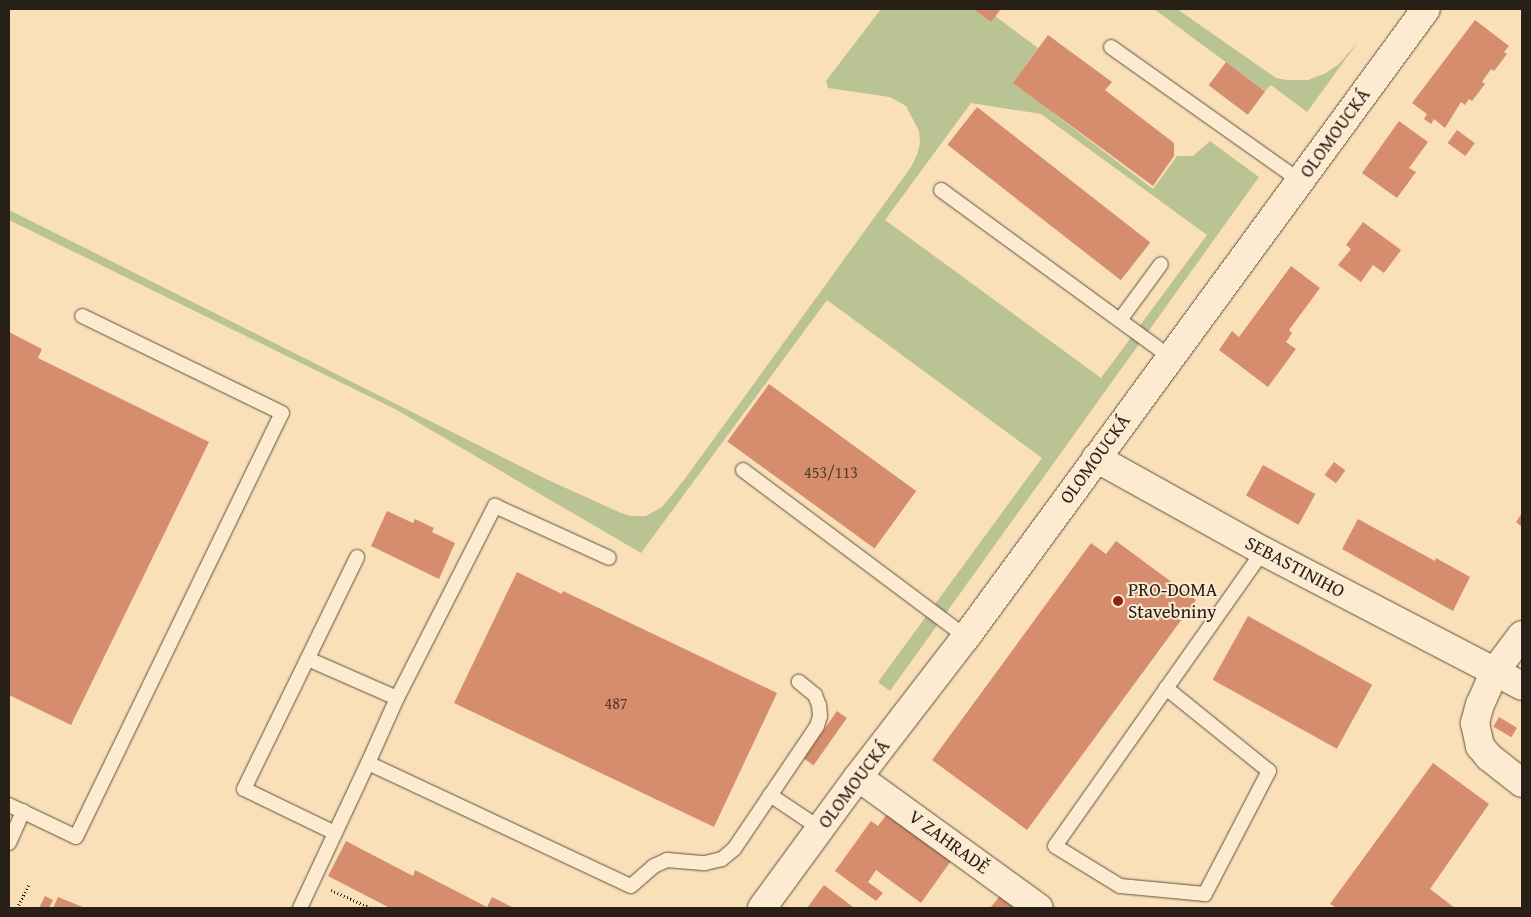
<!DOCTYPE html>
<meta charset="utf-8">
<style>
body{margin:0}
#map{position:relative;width:1531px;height:917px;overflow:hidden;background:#fae0b8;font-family:"Gentium Book Plus",serif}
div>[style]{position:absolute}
.green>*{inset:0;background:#b9c393}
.building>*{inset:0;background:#d68d6d;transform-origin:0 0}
.path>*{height:3px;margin-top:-1.5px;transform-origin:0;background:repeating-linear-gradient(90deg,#282017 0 1px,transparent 0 3.5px)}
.roads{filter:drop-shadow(0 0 1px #5c503f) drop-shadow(0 0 1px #5c503f)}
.service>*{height:14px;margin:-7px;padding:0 7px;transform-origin:7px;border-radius:7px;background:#fcebd1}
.minor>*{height:28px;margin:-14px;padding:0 14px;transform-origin:14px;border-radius:14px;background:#fcebd1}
.tertiary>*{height:28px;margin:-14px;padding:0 14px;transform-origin:14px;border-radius:14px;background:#fcebd1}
.dots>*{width:14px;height:14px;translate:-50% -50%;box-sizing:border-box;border:2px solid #fcebd1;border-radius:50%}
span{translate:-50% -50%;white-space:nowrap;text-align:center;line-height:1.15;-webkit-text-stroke:4px #fcebd1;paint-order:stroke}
.number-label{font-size:16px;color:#543b2c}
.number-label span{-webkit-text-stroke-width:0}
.street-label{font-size:19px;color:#282017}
.poi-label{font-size:19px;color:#282017}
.left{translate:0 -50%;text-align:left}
.frame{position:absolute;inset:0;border:10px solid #282017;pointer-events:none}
</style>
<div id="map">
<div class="green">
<i style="clip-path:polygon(evenodd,881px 9px,973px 9px,991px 22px,995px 16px,1038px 48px,1014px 83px,1153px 189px,1177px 156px,1193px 156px,1210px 141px,1259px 177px,890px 691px,878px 682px,1042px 458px,827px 300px,641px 553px,395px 409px,9px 220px,9px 210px,546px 479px,621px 513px,631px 516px,646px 516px,662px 507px,684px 480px,911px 167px,917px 155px,920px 143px,919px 131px,906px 106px,890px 97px,828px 88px,826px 81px,881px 9px,971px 103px,1041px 114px,1207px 235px,1101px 378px,885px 220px,971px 103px)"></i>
<i style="clip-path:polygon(1154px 9px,1177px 9px,1276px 78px,1287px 80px,1308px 80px,1324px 74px,1338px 65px,1358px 42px,1307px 112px,1271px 85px,1265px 91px)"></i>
</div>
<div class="building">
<i style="clip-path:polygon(973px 9px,1001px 9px,991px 22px)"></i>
<i style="clip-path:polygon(1475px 20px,1509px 46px,1504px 52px,1507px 54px,1494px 71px,1491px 69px,1482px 82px,1485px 84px,1472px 101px,1469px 99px,1465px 105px,1461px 102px,1445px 128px,1434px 119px,1431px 124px,1424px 119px,1427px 114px,1412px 103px)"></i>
<i style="clip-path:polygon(1048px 35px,1112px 82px,1105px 90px,1174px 143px,1174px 156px,1153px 186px,1013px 83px)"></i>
<i style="left:1226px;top:62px;width:49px;height:29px;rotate:37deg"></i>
<i style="left:977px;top:107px;width:220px;height:48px;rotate:38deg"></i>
<i style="clip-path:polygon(1399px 121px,1428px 142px,1409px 168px,1416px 172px,1397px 198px,1362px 173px)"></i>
<i style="left:1457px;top:130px;width:22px;height:16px;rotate:36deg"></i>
<i style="clip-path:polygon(1363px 222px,1401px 250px,1384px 273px,1373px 265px,1361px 282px,1338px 265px,1351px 249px,1346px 245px)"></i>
<i style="clip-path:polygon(1291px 266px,1320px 288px,1289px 330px,1292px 333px,1286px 342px,1296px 349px,1268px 387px,1219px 350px,1232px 331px,1239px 337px)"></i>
<i style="clip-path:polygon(9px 332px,42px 349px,38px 358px,209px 442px,71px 725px,9px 695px)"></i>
<i style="left:769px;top:384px;width:182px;height:71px;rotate:36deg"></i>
<i style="left:1334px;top:462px;width:14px;height:16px;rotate:36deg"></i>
<i style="left:1263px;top:465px;width:60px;height:35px;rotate:29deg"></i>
<i style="clip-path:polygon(387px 511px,413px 523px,415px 519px,434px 528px,432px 532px,455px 543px,439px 579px,371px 546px)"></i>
<i style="clip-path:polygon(1522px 513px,1522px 527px,1516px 522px)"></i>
<i style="clip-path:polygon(1358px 519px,1435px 561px,1436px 558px,1470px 577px,1453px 611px,1342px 549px)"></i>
<i style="clip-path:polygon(1116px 541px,1196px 600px,1027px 830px,932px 760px,1091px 543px,1106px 554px)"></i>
<i style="clip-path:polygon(517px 572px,562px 594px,563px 591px,777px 693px,714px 827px,454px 703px)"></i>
<i style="left:1248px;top:616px;width:142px;height:73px;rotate:29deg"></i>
<i style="left:837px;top:711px;width:12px;height:58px;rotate:35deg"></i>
<i style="left:1499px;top:717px;width:21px;height:11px;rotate:31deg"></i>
<i style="clip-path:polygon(1433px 763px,1489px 804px,1430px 889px,1455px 908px,1337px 908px,1330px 904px)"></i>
<i style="clip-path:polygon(889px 811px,953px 858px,921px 903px,876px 870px,868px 882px,883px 893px,876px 901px,835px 871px,871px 821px,878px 826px)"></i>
<i style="clip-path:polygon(346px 841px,413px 876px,415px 870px,487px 907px,492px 897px,514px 908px,390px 908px,328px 876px)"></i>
<i style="clip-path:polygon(824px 885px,853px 907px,852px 908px,807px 908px)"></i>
<i style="clip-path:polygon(45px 896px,53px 900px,49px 908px,39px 908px)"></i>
<i style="clip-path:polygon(1000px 896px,1017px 908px,990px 908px)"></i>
<i style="clip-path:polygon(58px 897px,85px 908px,53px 908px)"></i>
</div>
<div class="path">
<i style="left:331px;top:890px;width:44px;rotate:24.2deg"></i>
<i style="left:17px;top:908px;width:27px;rotate:-63deg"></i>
</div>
<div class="roads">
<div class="service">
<i style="left:1111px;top:47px;width:232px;rotate:35.3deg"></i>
<i style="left:941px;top:190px;width:285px;rotate:36.1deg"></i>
<i style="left:1120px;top:320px;width:69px;rotate:-53.8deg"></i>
<i style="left:743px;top:470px;width:279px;rotate:36.8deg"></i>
<i style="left:308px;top:659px;width:97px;rotate:23.7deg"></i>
<i style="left:397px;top:698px;width:71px;rotate:114deg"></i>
<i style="left:1166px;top:688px;width:132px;rotate:38.9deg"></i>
<i style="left:1269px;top:771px;width:139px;rotate:117.5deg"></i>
<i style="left:1205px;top:894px;width:85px;rotate:-174.6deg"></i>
<i style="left:1120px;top:886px;width:76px;rotate:-148.4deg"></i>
<i style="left:1055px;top:846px;width:361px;rotate:-54.8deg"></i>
<i style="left:397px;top:698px;width:216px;rotate:-63deg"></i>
<i style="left:495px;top:506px;width:125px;rotate:24.5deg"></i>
<i style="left:770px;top:795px;width:61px;rotate:33.7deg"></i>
<i style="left:9px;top:805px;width:74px;rotate:25.5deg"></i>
<i style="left:76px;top:837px;width:471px;rotate:-64.1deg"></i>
<i style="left:282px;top:413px;width:222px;rotate:-154.1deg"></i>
<i style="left:335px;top:833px;width:101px;rotate:-154.2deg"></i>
<i style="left:244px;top:789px;width:258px;rotate:-64deg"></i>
<i style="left:9px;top:843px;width:35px;rotate:-66deg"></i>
<i style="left:300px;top:908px;width:160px;rotate:-64.9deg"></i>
<i style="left:368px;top:763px;width:290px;rotate:25.1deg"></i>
<i style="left:631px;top:886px;width:30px;rotate:-41deg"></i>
<i style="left:654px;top:866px;width:14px;rotate:-25deg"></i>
<i style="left:667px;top:860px;width:38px;rotate:5deg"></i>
<i style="left:705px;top:863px;width:17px;rotate:-13deg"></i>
<i style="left:722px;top:859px;width:16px;rotate:-40deg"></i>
<i style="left:734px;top:849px;width:148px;rotate:-56deg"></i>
<i style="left:817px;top:726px;width:10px;rotate:-73deg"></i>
<i style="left:820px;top:716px;width:11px;rotate:-95deg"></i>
<i style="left:819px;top:705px;width:11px;rotate:-112deg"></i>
<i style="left:815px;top:695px;width:21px;rotate:-141deg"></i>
</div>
<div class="minor">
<i style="left:1096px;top:458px;width:191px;rotate:29.1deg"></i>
<i style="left:1263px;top:551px;width:292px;rotate:27.5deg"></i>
<i style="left:1522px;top:635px;width:45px;rotate:126.9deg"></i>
<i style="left:1495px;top:671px;width:36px;rotate:114deg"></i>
<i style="left:1480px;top:704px;width:20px;rotate:105deg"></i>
<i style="left:1475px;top:723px;width:24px;rotate:78deg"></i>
<i style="left:1480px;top:746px;width:14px;rotate:51deg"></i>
<i style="left:1489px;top:757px;width:42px;rotate:38.2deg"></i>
<i style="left:858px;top:777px;width:223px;rotate:35.9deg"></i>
</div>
<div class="tertiary">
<i style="left:762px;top:908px;width:162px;rotate:-53.8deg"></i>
<i style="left:858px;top:777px;width:177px;rotate:-52.4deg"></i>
<i style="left:966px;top:637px;width:778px;rotate:-53.78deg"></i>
</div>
</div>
<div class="dots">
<i style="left:1118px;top:601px;background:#8f2418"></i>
</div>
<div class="number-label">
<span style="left:831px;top:472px">453/113</span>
<span style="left:616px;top:703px">487</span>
</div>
<div class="street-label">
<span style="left:1335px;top:133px;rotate:-54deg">OLOMOUCKÁ</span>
<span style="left:1095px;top:459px;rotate:-54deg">OLOMOUCKÁ</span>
<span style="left:1295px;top:567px;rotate:28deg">SEBASTINIHO</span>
<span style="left:854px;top:784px;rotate:-53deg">OLOMOUCKÁ</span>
<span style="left:949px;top:842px;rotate:36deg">V ZAHRADĚ</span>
</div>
<div class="poi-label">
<span class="left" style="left:1128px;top:601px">PRO-DOMA<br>Stavebniny</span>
</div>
<div class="frame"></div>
</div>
